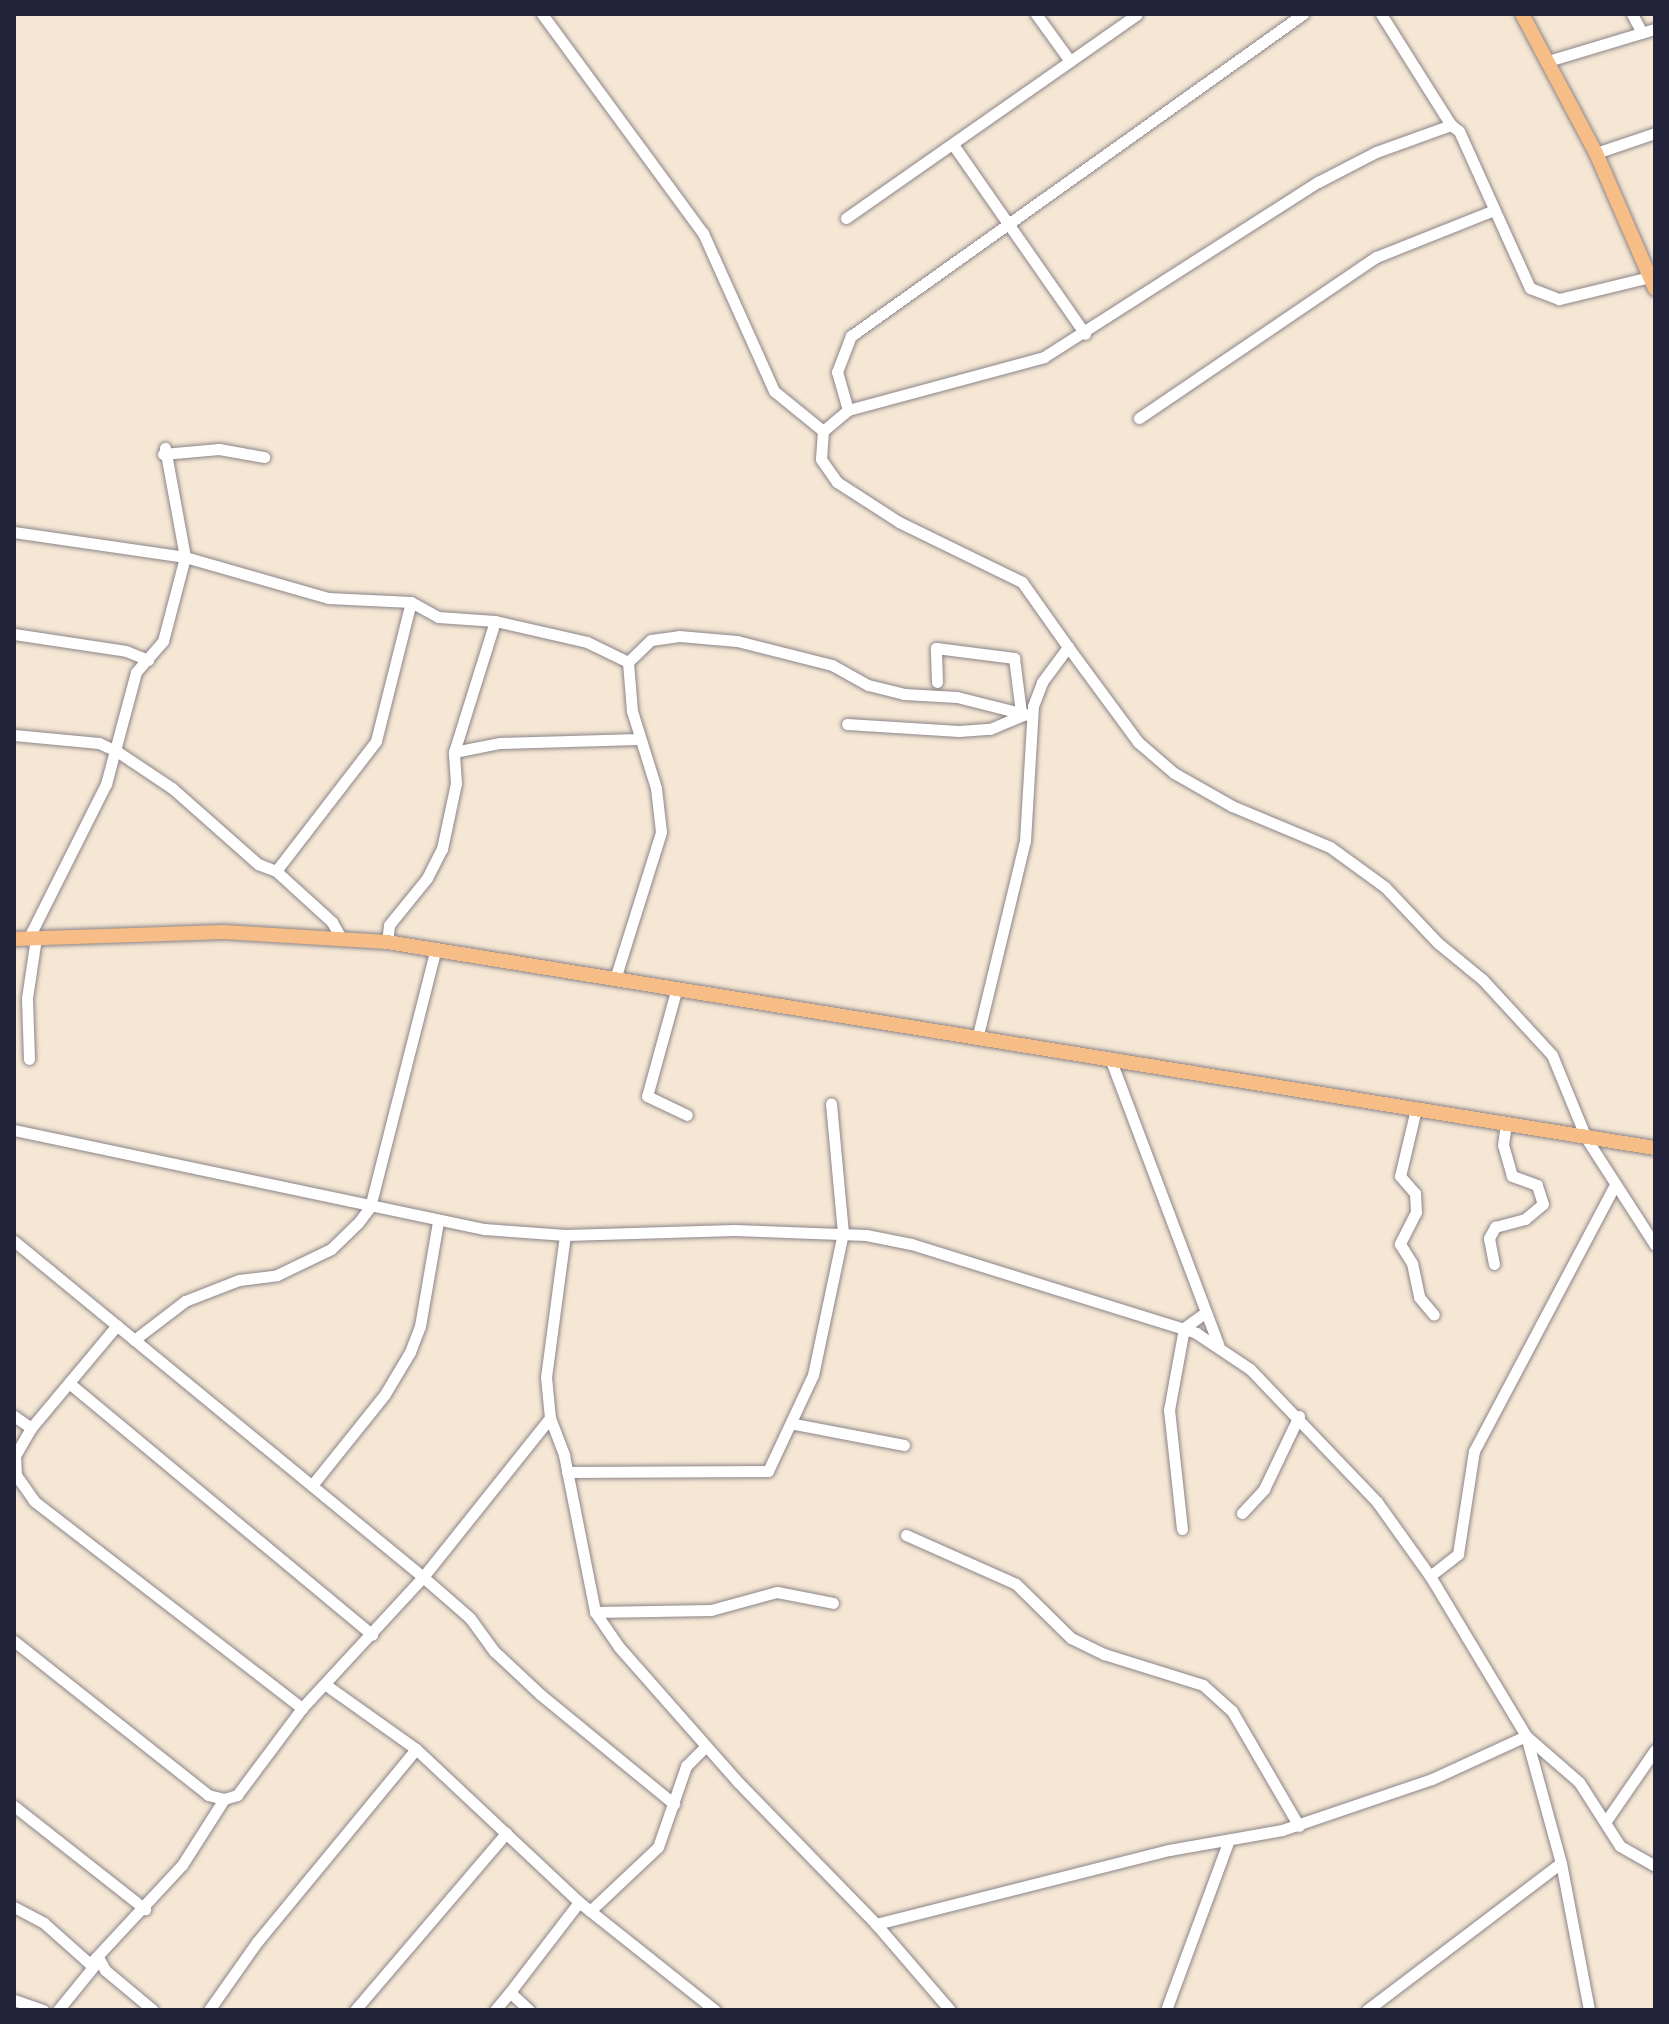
<!DOCTYPE html>
<style>
body{margin:0}
#map{position:relative;width:1669px;height:2024px;overflow:hidden;background:#f5e7d4;font-family:"Patrick Hand",sans-serif}
div>[style]{position:absolute}
.roads{filter:drop-shadow(0 0 2px #8c8488) drop-shadow(0 0 2px #8c8488)}
.minor>*{height:11px;margin:-5.5px;padding:0 5.5px;transform-origin:5.5px;border-radius:5.5px;background:#fff}
.major>*{height:14px;margin:-7px;padding:0 7px;transform-origin:7px;border-radius:7px;background:#f6be86}
span{translate:-50% -50%;white-space:nowrap;text-align:center;line-height:1.15;-webkit-text-stroke:8px #f7f3e8;paint-order:stroke}
.frame{position:absolute;inset:0;border:16px solid #22223b;pointer-events:none}
</style>
<div id="map">
<div class="roads">
<div class="minor">
<i style="left:542px;top:14px;width:272px;rotate:53.7deg"></i>
<i style="left:703px;top:233px;width:173px;rotate:65.8deg"></i>
<i style="left:774px;top:391px;width:63px;rotate:39.2deg"></i>
<i style="left:1036px;top:14px;width:58px;rotate:54.1deg"></i>
<i style="left:1381px;top:14px;width:131px;rotate:57.8deg"></i>
<i style="left:1632px;top:14px;width:21px;rotate:62deg"></i>
<i style="left:1548px;top:61px;width:112px;rotate:-16.7deg"></i>
<i style="left:954px;top:146px;width:229px;rotate:55.1deg"></i>
<i style="left:1596px;top:153px;width:62px;rotate:-18.7deg"></i>
<i style="left:846px;top:218px;width:355px;rotate:-35deg"></i>
<i style="left:848px;top:410px;width:40px;rotate:-106deg"></i>
<i style="left:837px;top:372px;width:39px;rotate:-69deg"></i>
<i style="left:851px;top:336px;width:555px;rotate:-35.47deg"></i>
<i style="left:1139px;top:418px;width:287px;rotate:-34.2deg"></i>
<i style="left:1376px;top:257px;width:127px;rotate:-21.7deg"></i>
<i style="left:163px;top:454px;width:56px;rotate:-5.1deg"></i>
<i style="left:219px;top:449px;width:46px;rotate:10.1deg"></i>
<i style="left:14px;top:532px;width:173px;rotate:8.3deg"></i>
<i style="left:185px;top:557px;width:149px;rotate:16deg"></i>
<i style="left:328px;top:598px;width:83px;rotate:2.8deg"></i>
<i style="left:411px;top:602px;width:31px;rotate:29deg"></i>
<i style="left:438px;top:617px;width:57px;rotate:4deg"></i>
<i style="left:495px;top:621px;width:94px;rotate:12.9deg"></i>
<i style="left:587px;top:642px;width:46px;rotate:26deg"></i>
<i style="left:14px;top:634px;width:113px;rotate:8.6deg"></i>
<i style="left:126px;top:651px;width:24px;rotate:22deg"></i>
<i style="left:1068px;top:647px;width:118px;rotate:53.6deg"></i>
<i style="left:1138px;top:742px;width:48px;rotate:40.7deg"></i>
<i style="left:1174px;top:773px;width:67px;rotate:29.6deg"></i>
<i style="left:1232px;top:806px;width:106px;rotate:22.7deg"></i>
<i style="left:1330px;top:847px;width:68px;rotate:36deg"></i>
<i style="left:1385px;top:887px;width:77px;rotate:46.6deg"></i>
<i style="left:1438px;top:943px;width:58px;rotate:39.4deg"></i>
<i style="left:1483px;top:980px;width:102px;rotate:47.4deg"></i>
<i style="left:1552px;top:1055px;width:90px;rotate:67.7deg"></i>
<i style="left:1586px;top:1138px;width:127px;rotate:57.2deg"></i>
<i style="left:937px;top:682px;width:34px;rotate:-92deg"></i>
<i style="left:936px;top:648px;width:79px;rotate:7.3deg"></i>
<i style="left:1014px;top:658px;width:55px;rotate:82.7deg"></i>
<i style="left:847px;top:724px;width:112px;rotate:3.6deg"></i>
<i style="left:959px;top:731px;width:31px;rotate:-4deg"></i>
<i style="left:990px;top:729px;width:38px;rotate:-23deg"></i>
<i style="left:14px;top:735px;width:85px;rotate:5.4deg"></i>
<i style="left:99px;top:743px;width:21px;rotate:25deg"></i>
<i style="left:118px;top:752px;width:65px;rotate:33.7deg"></i>
<i style="left:172px;top:788px;width:115px;rotate:41.5deg"></i>
<i style="left:258px;top:864px;width:19px;rotate:21deg"></i>
<i style="left:276px;top:871px;width:76px;rotate:42.3deg"></i>
<i style="left:332px;top:922px;width:18px;rotate:61deg"></i>
<i style="left:454px;top:752px;width:47px;rotate:-11.1deg"></i>
<i style="left:500px;top:743px;width:139px;rotate:-1.6deg"></i>
<i style="left:276px;top:871px;width:164px;rotate:-52.4deg"></i>
<i style="left:376px;top:741px;width:143px;rotate:-75.9deg"></i>
<i style="left:28px;top:939px;width:174px;rotate:-63.3deg"></i>
<i style="left:106px;top:784px;width:116px;rotate:-75deg"></i>
<i style="left:136px;top:672px;width:41px;rotate:-48.9deg"></i>
<i style="left:163px;top:641px;width:87px;rotate:-75.3deg"></i>
<i style="left:185px;top:557px;width:111px;rotate:-100.4deg"></i>
<i style="left:387px;top:942px;width:17px;rotate:-83deg"></i>
<i style="left:389px;top:925px;width:60px;rotate:-51deg"></i>
<i style="left:427px;top:878px;width:33px;rotate:-63deg"></i>
<i style="left:442px;top:849px;width:67px;rotate:-78deg"></i>
<i style="left:456px;top:783px;width:31px;rotate:-94deg"></i>
<i style="left:454px;top:752px;width:137px;rotate:-72.6deg"></i>
<i style="left:615px;top:979px;width:154px;rotate:-72.6deg"></i>
<i style="left:661px;top:832px;width:44px;rotate:-96.5deg"></i>
<i style="left:656px;top:788px;width:81px;rotate:-107.3deg"></i>
<i style="left:632px;top:711px;width:49px;rotate:-94.7deg"></i>
<i style="left:628px;top:662px;width:32px;rotate:-44deg"></i>
<i style="left:651px;top:640px;width:28px;rotate:-8deg"></i>
<i style="left:679px;top:636px;width:58px;rotate:4.9deg"></i>
<i style="left:737px;top:641px;width:98px;rotate:14.2deg"></i>
<i style="left:832px;top:665px;width:41px;rotate:29.1deg"></i>
<i style="left:868px;top:685px;width:37px;rotate:14deg"></i>
<i style="left:904px;top:694px;width:53px;rotate:3.2deg"></i>
<i style="left:957px;top:697px;width:77px;rotate:14.2deg"></i>
<i style="left:676px;top:991px;width:109px;rotate:105.4deg"></i>
<i style="left:647px;top:1096px;width:44px;rotate:25.4deg"></i>
<i style="left:977px;top:1039px;width:204px;rotate:-76.4deg"></i>
<i style="left:1025px;top:841px;width:135px;rotate:-86.6deg"></i>
<i style="left:1033px;top:706px;width:26px;rotate:-69deg"></i>
<i style="left:1042px;top:682px;width:44px;rotate:-53.4deg"></i>
<i style="left:1068px;top:647px;width:80px;rotate:-125.3deg"></i>
<i style="left:1022px;top:582px;width:137px;rotate:-154deg"></i>
<i style="left:899px;top:522px;width:74px;rotate:-147.2deg"></i>
<i style="left:837px;top:482px;width:28px;rotate:-125deg"></i>
<i style="left:821px;top:459px;width:28px;rotate:-86deg"></i>
<i style="left:823px;top:431px;width:33px;rotate:-40deg"></i>
<i style="left:848px;top:410px;width:203px;rotate:-15.1deg"></i>
<i style="left:1044px;top:357px;width:325px;rotate:-32.6deg"></i>
<i style="left:1318px;top:182px;width:65px;rotate:-27.3deg"></i>
<i style="left:1376px;top:152px;width:80px;rotate:-19.8deg"></i>
<i style="left:1451px;top:125px;width:10px;rotate:37deg"></i>
<i style="left:1459px;top:131px;width:172px;rotate:65.7deg"></i>
<i style="left:1530px;top:288px;width:31px;rotate:21deg"></i>
<i style="left:1559px;top:299px;width:98px;rotate:-13.6deg"></i>
<i style="left:1110px;top:1058px;width:306px;rotate:69.3deg"></i>
<i style="left:29px;top:1059px;width:61px;rotate:-91.9deg"></i>
<i style="left:27px;top:998px;width:61px;rotate:-81.5deg"></i>
<i style="left:1416px;top:1109px;width:69px;rotate:103.4deg"></i>
<i style="left:1400px;top:1176px;width:23px;rotate:49deg"></i>
<i style="left:1415px;top:1193px;width:19px;rotate:87deg"></i>
<i style="left:1416px;top:1212px;width:36px;rotate:117deg"></i>
<i style="left:1400px;top:1244px;width:22px;rotate:58deg"></i>
<i style="left:1412px;top:1263px;width:35px;rotate:78deg"></i>
<i style="left:1419px;top:1297px;width:23px;rotate:50deg"></i>
<i style="left:14px;top:1130px;width:480px;rotate:11.9deg"></i>
<i style="left:484px;top:1229px;width:81px;rotate:4.2deg"></i>
<i style="left:565px;top:1235px;width:170px;rotate:-1.7deg"></i>
<i style="left:735px;top:1230px;width:131px;rotate:2.2deg"></i>
<i style="left:866px;top:1235px;width:46px;rotate:11.3deg"></i>
<i style="left:911px;top:1244px;width:299px;rotate:17.3deg"></i>
<i style="left:1196px;top:1333px;width:65px;rotate:33.7deg"></i>
<i style="left:1250px;top:1369px;width:184px;rotate:46.3deg"></i>
<i style="left:1377px;top:1502px;width:91px;rotate:54.4deg"></i>
<i style="left:1430px;top:1576px;width:187px;rotate:59deg"></i>
<i style="left:1526px;top:1736px;width:70px;rotate:41deg"></i>
<i style="left:1579px;top:1782px;width:76px;rotate:57.4deg"></i>
<i style="left:1620px;top:1846px;width:40px;rotate:29.7deg"></i>
<i style="left:565px;top:1235px;width:143px;rotate:97.6deg"></i>
<i style="left:546px;top:1377px;width:41px;rotate:84.4deg"></i>
<i style="left:550px;top:1418px;width:40px;rotate:69deg"></i>
<i style="left:564px;top:1455px;width:160px;rotate:78.8deg"></i>
<i style="left:595px;top:1612px;width:42px;rotate:55.6deg"></i>
<i style="left:619px;top:1647px;width:180px;rotate:48.6deg"></i>
<i style="left:738px;top:1782px;width:198px;rotate:45.8deg"></i>
<i style="left:876px;top:1924px;width:113px;rotate:49.3deg"></i>
<i style="left:14px;top:1241px;width:529px;rotate:39.4deg"></i>
<i style="left:423px;top:1577px;width:62px;rotate:41.1deg"></i>
<i style="left:470px;top:1618px;width:41px;rotate:54deg"></i>
<i style="left:494px;top:1651px;width:64px;rotate:43.1deg"></i>
<i style="left:541px;top:1695px;width:172px;rotate:39.3deg"></i>
<i style="left:1494px;top:1264px;width:26px;rotate:-101deg"></i>
<i style="left:1489px;top:1238px;width:13px;rotate:-61deg"></i>
<i style="left:1495px;top:1227px;width:31px;rotate:-15deg"></i>
<i style="left:1525px;top:1219px;width:23px;rotate:-40deg"></i>
<i style="left:1543px;top:1204px;width:20px;rotate:-108deg"></i>
<i style="left:1537px;top:1185px;width:27px;rotate:-160deg"></i>
<i style="left:1512px;top:1176px;width:32px;rotate:-106deg"></i>
<i style="left:1503px;top:1145px;width:21px;rotate:-82deg"></i>
<i style="left:134px;top:1340px;width:64px;rotate:-37.4deg"></i>
<i style="left:185px;top:1301px;width:58px;rotate:-21.3deg"></i>
<i style="left:239px;top:1280px;width:38px;rotate:-7deg"></i>
<i style="left:277px;top:1275px;width:60px;rotate:-25.7deg"></i>
<i style="left:331px;top:1249px;width:37px;rotate:-44deg"></i>
<i style="left:358px;top:1223px;width:20px;rotate:-53deg"></i>
<i style="left:370px;top:1207px;width:266px;rotate:-75.7deg"></i>
<i style="left:69px;top:1383px;width:394px;rotate:39.7deg"></i>
<i style="left:14px;top:1416px;width:21px;rotate:35deg"></i>
<i style="left:31px;top:1428px;width:32px;rotate:120deg"></i>
<i style="left:15px;top:1456px;width:19px;rotate:87deg"></i>
<i style="left:16px;top:1475px;width:32px;rotate:55deg"></i>
<i style="left:34px;top:1501px;width:339px;rotate:37.7deg"></i>
<i style="left:794px;top:1424px;width:112px;rotate:10.8deg"></i>
<i style="left:31px;top:1428px;width:134px;rotate:-50.1deg"></i>
<i style="left:567px;top:1472px;width:201px;rotate:-0.3deg"></i>
<i style="left:768px;top:1471px;width:106px;rotate:-64.9deg"></i>
<i style="left:813px;top:1375px;width:145px;rotate:-78.1deg"></i>
<i style="left:843px;top:1233px;width:130px;rotate:-95.3deg"></i>
<i style="left:313px;top:1484px;width:115px;rotate:-51.3deg"></i>
<i style="left:385px;top:1394px;width:49px;rotate:-59.2deg"></i>
<i style="left:410px;top:1352px;width:28px;rotate:-69deg"></i>
<i style="left:420px;top:1326px;width:106px;rotate:-80.2deg"></i>
<i style="left:1242px;top:1513px;width:33px;rotate:-47deg"></i>
<i style="left:1264px;top:1489px;width:81px;rotate:-64.4deg"></i>
<i style="left:1182px;top:1529px;width:120px;rotate:-96.2deg"></i>
<i style="left:1169px;top:1410px;width:83px;rotate:-79.6deg"></i>
<i style="left:1184px;top:1328px;width:27px;rotate:-36deg"></i>
<i style="left:906px;top:1535px;width:120px;rotate:24deg"></i>
<i style="left:1016px;top:1584px;width:77px;rotate:44.5deg"></i>
<i style="left:1071px;top:1638px;width:37px;rotate:26deg"></i>
<i style="left:1104px;top:1654px;width:104px;rotate:17.4deg"></i>
<i style="left:1203px;top:1685px;width:39px;rotate:42deg"></i>
<i style="left:1232px;top:1711px;width:133px;rotate:59.8deg"></i>
<i style="left:1430px;top:1576px;width:36px;rotate:-38deg"></i>
<i style="left:1458px;top:1554px;width:104px;rotate:-81.2deg"></i>
<i style="left:1474px;top:1451px;width:299px;rotate:-62.1deg"></i>
<i style="left:595px;top:1612px;width:116px;rotate:-1deg"></i>
<i style="left:711px;top:1610px;width:68px;rotate:-15.3deg"></i>
<i style="left:777px;top:1592px;width:57px;rotate:11.1deg"></i>
<i style="left:14px;top:1641px;width:248px;rotate:38.4deg"></i>
<i style="left:208px;top:1795px;width:16px;rotate:14deg"></i>
<i style="left:224px;top:1799px;width:14px;rotate:-17deg"></i>
<i style="left:237px;top:1795px;width:109px;rotate:-53.2deg"></i>
<i style="left:302px;top:1708px;width:178px;rotate:-47.3deg"></i>
<i style="left:423px;top:1577px;width:203px;rotate:-51.4deg"></i>
<i style="left:326px;top:1685px;width:110px;rotate:35.4deg"></i>
<i style="left:416px;top:1749px;width:224px;rotate:43.2deg"></i>
<i style="left:14px;top:1806px;width:167px;rotate:38.2deg"></i>
<i style="left:1606px;top:1821px;width:86px;rotate:-55.4deg"></i>
<i style="left:14px;top:1907px;width:34px;rotate:28deg"></i>
<i style="left:44px;top:1923px;width:62px;rotate:41.7deg"></i>
<i style="left:90px;top:1964px;width:10px;rotate:-29deg"></i>
<i style="left:99px;top:1959px;width:13px;rotate:61deg"></i>
<i style="left:105px;top:1970px;width:62px;rotate:39.8deg"></i>
<i style="left:590px;top:1911px;width:93px;rotate:-43.3deg"></i>
<i style="left:658px;top:1847px;width:86px;rotate:-70.9deg"></i>
<i style="left:686px;top:1766px;width:28px;rotate:-45deg"></i>
<i style="left:876px;top:1924px;width:302px;rotate:-14.2deg"></i>
<i style="left:1169px;top:1850px;width:115px;rotate:-10deg"></i>
<i style="left:1282px;top:1830px;width:158px;rotate:-18.8deg"></i>
<i style="left:1432px;top:1779px;width:103px;rotate:-24.6deg"></i>
<i style="left:1526px;top:1736px;width:132px;rotate:74.6deg"></i>
<i style="left:1561px;top:1863px;width:150px;rotate:79.2deg"></i>
<i style="left:90px;top:1964px;width:135px;rotate:-47.1deg"></i>
<i style="left:182px;top:1865px;width:78px;rotate:-57.5deg"></i>
<i style="left:14px;top:2000px;width:31px;rotate:19deg"></i>
<i style="left:58px;top:2010px;width:63px;rotate:-50.8deg"></i>
<i style="left:209px;top:2010px;width:83px;rotate:-54.8deg"></i>
<i style="left:257px;top:1942px;width:250px;rotate:-50.5deg"></i>
<i style="left:355px;top:2010px;width:233px;rotate:-49.5deg"></i>
<i style="left:495px;top:2010px;width:23px;rotate:-50deg"></i>
<i style="left:529px;top:2010px;width:26px;rotate:-137deg"></i>
<i style="left:510px;top:1992px;width:113px;rotate:-52.5deg"></i>
<i style="left:579px;top:1902px;width:174px;rotate:38.5deg"></i>
<i style="left:1166px;top:2010px;width:181px;rotate:-69.7deg"></i>
<i style="left:1367px;top:2010px;width:243px;rotate:-37.2deg"></i>
</div>
<div class="major">
<i style="left:1522px;top:14px;width:157px;rotate:62deg"></i>
<i style="left:1596px;top:153px;width:148px;rotate:66.5deg"></i>
<i style="left:14px;top:939px;width:210px;rotate:-1.9deg"></i>
<i style="left:224px;top:932px;width:163px;rotate:3.5deg"></i>
<i style="left:387px;top:942px;width:1285px;rotate:9.23deg"></i>
</div>
</div>
<div class="frame"></div>
</div>
